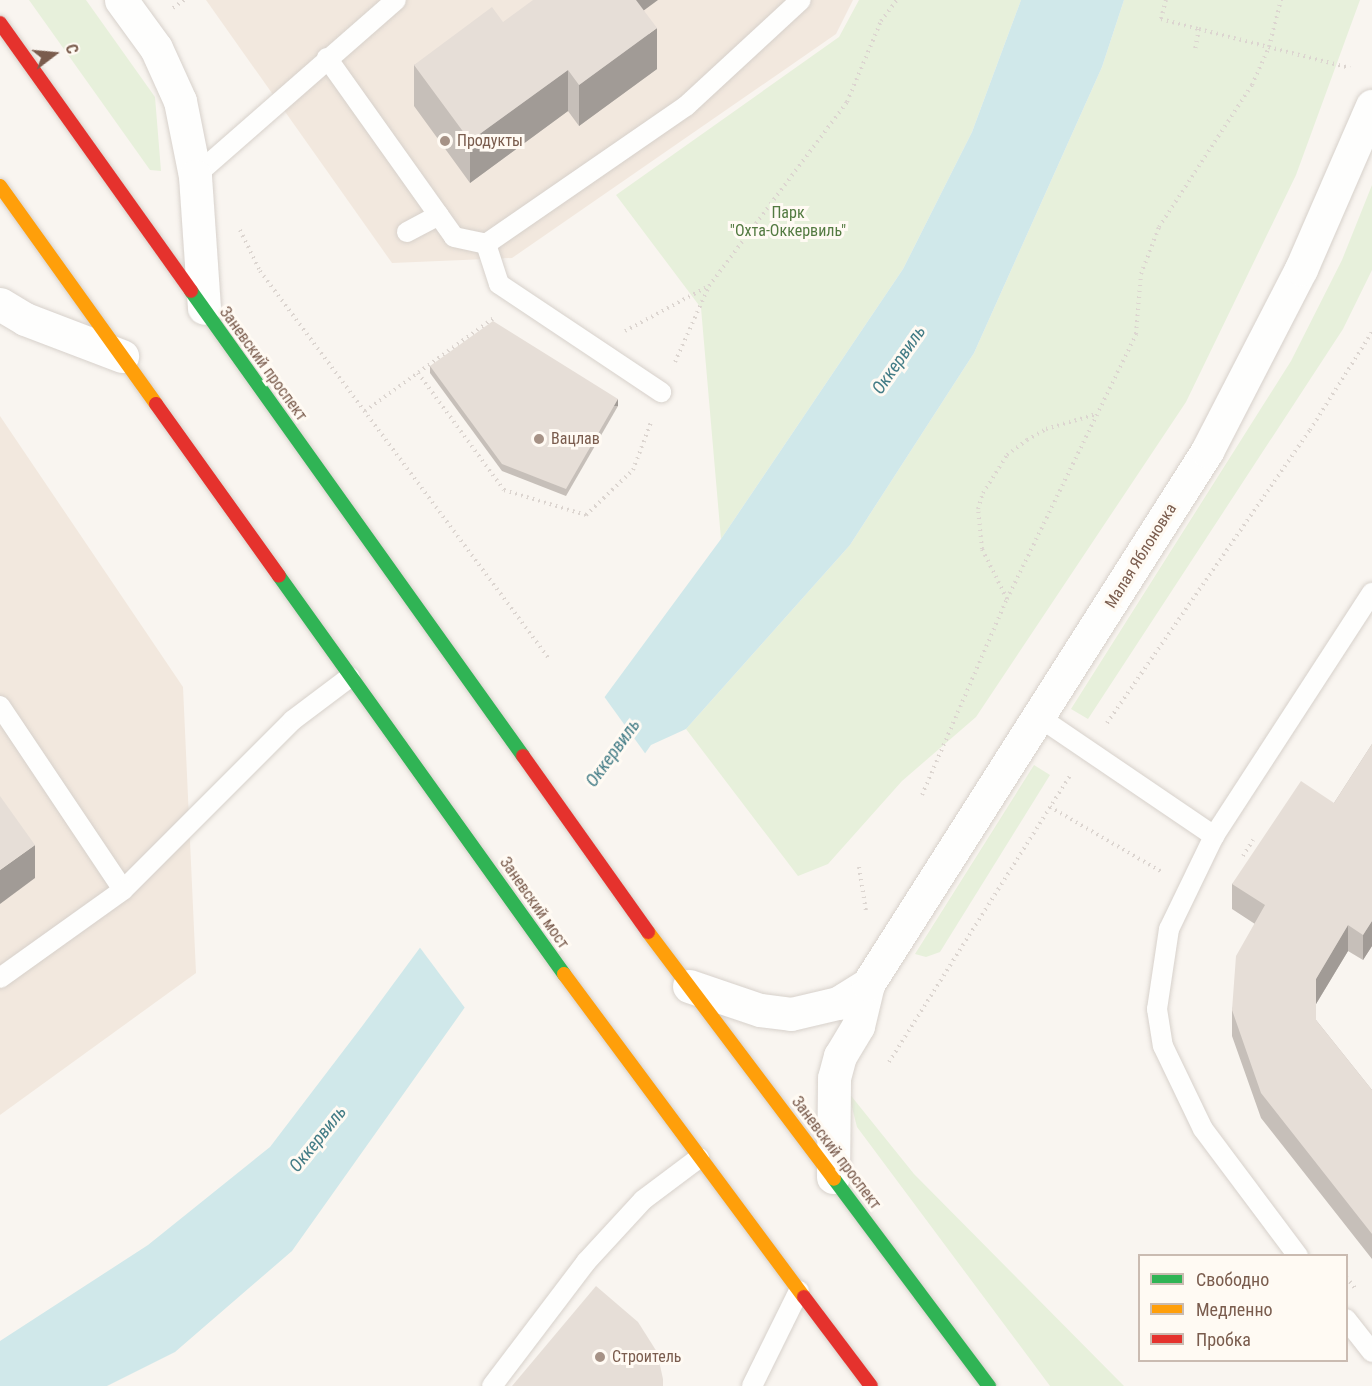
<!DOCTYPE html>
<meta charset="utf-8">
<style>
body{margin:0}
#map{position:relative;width:1372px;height:1386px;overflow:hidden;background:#f9f5f0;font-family:"Roboto Condensed",sans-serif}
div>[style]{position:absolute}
.residential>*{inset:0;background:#f2e8de}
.green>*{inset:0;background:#e7f0db}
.water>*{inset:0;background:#d0e8ea}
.pier>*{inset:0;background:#f9f5f0}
.path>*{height:4px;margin-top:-2px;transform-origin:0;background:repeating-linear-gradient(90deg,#dcd5d0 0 1.5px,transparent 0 6px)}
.roads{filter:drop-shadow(0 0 2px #d7d1cb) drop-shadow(0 0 2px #d7d1cb)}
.lane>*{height:20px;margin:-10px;padding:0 10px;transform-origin:10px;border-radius:10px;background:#fefefd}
.street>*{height:33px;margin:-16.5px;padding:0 16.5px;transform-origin:16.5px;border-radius:16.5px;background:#fefefd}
.fast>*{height:14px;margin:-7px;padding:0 7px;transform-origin:7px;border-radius:7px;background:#30b455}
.slow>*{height:14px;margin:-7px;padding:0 7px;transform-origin:7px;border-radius:7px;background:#ff9f0a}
.jam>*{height:14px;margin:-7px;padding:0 7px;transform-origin:7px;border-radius:7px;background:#e5322d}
.path-bridge>*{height:4px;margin-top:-2px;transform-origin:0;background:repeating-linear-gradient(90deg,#dcd5d0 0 1.5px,transparent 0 6px)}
.wall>*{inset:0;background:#c6bfb9}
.shaded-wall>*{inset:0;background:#a19b96;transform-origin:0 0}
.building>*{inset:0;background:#e6ded7}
.dots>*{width:16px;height:16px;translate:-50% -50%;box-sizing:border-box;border:3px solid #fffaf3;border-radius:50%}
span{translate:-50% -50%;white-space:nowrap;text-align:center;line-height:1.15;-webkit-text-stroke:6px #fffaf3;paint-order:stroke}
.poi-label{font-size:16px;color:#7a5c4d}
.left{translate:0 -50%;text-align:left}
.park-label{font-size:16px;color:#537a41}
.street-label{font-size:16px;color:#7a5c4d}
.water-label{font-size:18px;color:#437c86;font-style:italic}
.legend{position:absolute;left:1138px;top:1254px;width:210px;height:108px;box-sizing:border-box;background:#fffaf3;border:2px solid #cabbb1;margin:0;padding:8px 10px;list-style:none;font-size:18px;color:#7a5c4d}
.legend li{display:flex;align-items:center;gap:12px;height:30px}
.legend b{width:30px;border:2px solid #cabbb1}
.north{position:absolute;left:24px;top:24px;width:60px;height:60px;-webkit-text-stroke:4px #fffaf3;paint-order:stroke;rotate:74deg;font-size:16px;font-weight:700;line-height:24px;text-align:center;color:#7a5c4d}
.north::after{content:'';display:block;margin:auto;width:21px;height:27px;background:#7a5c4d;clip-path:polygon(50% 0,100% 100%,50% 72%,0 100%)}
</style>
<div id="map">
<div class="residential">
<i style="clip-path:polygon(206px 0,853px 0,836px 34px,512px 258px,392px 263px)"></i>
<i style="clip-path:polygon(0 416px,183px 687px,196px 973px,0 1115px)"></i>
</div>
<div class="green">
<i style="clip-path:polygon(29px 0,86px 0,155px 97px,161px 171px,150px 170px)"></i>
<i style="clip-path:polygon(859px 0,1021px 0,972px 132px,903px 269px,721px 539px,701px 308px,616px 195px,839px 37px)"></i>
<i style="clip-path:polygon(1124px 0,1360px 0,1296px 175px,1186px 402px,976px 717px,902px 781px,828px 864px,798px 876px,686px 729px,850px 545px,974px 353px,1102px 67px)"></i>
<i style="clip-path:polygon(1372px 185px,1372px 270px,1343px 329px,1088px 719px,1071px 709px,1291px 361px,1342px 260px)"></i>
<i style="clip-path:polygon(1034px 765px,1050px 775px,940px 952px,926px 957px,915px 954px)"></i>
<i style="clip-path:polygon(848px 1092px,914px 1174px,1124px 1386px,1050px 1386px,857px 1127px)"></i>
</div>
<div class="water">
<i style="clip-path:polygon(1021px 0,1124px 0,1102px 67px,974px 353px,850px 545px,686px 729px,651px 745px,292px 1251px,175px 1352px,107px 1386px,0 1386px,0 1341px,148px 1245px,270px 1147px,363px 1025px,721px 539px,903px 269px,972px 132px)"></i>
</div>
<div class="pier">
<i style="clip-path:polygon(603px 695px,647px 756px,468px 1012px,418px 945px)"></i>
</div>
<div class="path">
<i style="left:1166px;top:0;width:20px;rotate:105deg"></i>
<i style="left:1161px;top:19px;width:39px;rotate:15deg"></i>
<i style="left:1199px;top:29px;width:20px;rotate:101deg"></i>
<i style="left:173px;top:8px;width:14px;rotate:-36deg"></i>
<i style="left:1199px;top:29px;width:156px;rotate:14.5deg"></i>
<i style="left:240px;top:230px;width:46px;rotate:64deg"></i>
<i style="left:260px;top:271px;width:485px;rotate:53.3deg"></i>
<i style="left:625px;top:331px;width:95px;rotate:-28.2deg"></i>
<i style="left:675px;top:362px;width:83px;rotate:-65.9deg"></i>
<i style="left:709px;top:286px;width:230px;rotate:-53.1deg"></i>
<i style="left:847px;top:102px;width:88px;rotate:-67.2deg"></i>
<i style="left:881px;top:21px;width:26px;rotate:-53deg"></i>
<i style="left:418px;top:373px;width:145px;rotate:53.7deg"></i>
<i style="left:504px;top:490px;width:86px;rotate:17deg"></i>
<i style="left:586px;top:515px;width:65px;rotate:-43.8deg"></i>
<i style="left:633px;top:470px;width:51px;rotate:-69.4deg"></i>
<i style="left:365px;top:411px;width:159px;rotate:-35.8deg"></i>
<i style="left:1107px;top:723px;width:356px;rotate:-55.3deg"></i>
<i style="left:1310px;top:430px;width:116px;rotate:-57.7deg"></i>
<i style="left:922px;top:795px;width:214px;rotate:-66.6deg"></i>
<i style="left:1007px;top:599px;width:56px;rotate:-116.6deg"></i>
<i style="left:982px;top:549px;width:40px;rotate:-95.7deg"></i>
<i style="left:978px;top:509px;width:17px;rotate:-73deg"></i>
<i style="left:983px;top:493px;width:45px;rotate:-57.7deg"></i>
<i style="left:1007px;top:455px;width:25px;rotate:-37deg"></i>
<i style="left:1027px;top:440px;width:22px;rotate:-30deg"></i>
<i style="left:1046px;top:429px;width:53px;rotate:-16.4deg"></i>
<i style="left:1050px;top:807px;width:129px;rotate:30.1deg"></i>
<i style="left:1243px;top:856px;width:19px;rotate:-58deg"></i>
<i style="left:859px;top:867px;width:45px;rotate:81deg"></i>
<i style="left:889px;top:1062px;width:338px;rotate:-57.7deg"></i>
<i style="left:1346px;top:1277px;width:14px;rotate:51deg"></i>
</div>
<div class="roads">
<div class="lane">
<i style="left:327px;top:58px;width:219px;rotate:54.6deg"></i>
<i style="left:454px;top:237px;width:33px;rotate:12deg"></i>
<i style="left:486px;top:244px;width:243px;rotate:-34.6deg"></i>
<i style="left:686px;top:106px;width:156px;rotate:-42.7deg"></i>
<i style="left:195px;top:176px;width:267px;rotate:-41.2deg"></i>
<i style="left:407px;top:232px;width:36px;rotate:-28deg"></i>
<i style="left:486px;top:244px;width:42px;rotate:72deg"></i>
<i style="left:499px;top:284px;width:195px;rotate:33.7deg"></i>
<i style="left:0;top:706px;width:221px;rotate:56.2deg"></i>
<i style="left:123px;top:890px;width:240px;rotate:-45deg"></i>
<i style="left:293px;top:720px;width:71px;rotate:-37deg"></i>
<i style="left:1039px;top:717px;width:212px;rotate:34.2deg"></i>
<i style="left:1214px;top:836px;width:290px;rotate:-57deg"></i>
<i style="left:1214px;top:836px;width:103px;rotate:115.8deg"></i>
<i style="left:1169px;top:929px;width:81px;rotate:98.5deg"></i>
<i style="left:1157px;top:1009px;width:37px;rotate:81deg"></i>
<i style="left:1163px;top:1046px;width:92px;rotate:64.3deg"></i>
<i style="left:1203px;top:1129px;width:159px;rotate:53.2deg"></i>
<i style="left:0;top:978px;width:151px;rotate:-35.6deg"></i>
<i style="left:1346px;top:1319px;width:42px;rotate:51.8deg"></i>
<i style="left:492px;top:1386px;width:156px;rotate:-52.8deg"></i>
<i style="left:586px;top:1262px;width:84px;rotate:-47.4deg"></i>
<i style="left:643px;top:1200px;width:70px;rotate:-36.9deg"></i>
<i style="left:752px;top:1386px;width:106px;rotate:-63.7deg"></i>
</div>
<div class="street">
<i style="left:121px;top:0;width:59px;rotate:53.9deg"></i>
<i style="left:156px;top:48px;width:58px;rotate:65.6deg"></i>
<i style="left:180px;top:101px;width:76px;rotate:78.7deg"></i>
<i style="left:195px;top:176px;width:132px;rotate:86.1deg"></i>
<i style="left:0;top:304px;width:29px;rotate:31deg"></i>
<i style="left:25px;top:319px;width:104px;rotate:20.9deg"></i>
<i style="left:689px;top:986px;width:75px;rotate:18.7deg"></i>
<i style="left:760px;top:1010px;width:31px;rotate:7deg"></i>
<i style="left:791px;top:1014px;width:48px;rotate:-13.2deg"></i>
<i style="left:838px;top:1003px;width:36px;rotate:-32deg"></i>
<i style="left:833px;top:1177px;width:99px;rotate:-89.4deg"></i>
<i style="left:834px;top:1078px;width:23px;rotate:-75deg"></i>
<i style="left:840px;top:1056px;width:35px;rotate:-59deg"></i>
<i style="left:858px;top:1026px;width:43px;rotate:-76.6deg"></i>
<i style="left:868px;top:984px;width:632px;rotate:-57.54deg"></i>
<i style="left:1207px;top:451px;width:205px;rotate:-62.7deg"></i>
<i style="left:1301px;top:269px;width:178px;rotate:-66.5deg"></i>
</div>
<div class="fast">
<i style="left:191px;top:291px;width:571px;rotate:54.47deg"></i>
<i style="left:279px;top:576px;width:490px;rotate:54.4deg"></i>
<i style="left:834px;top:1179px;width:259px;rotate:53.2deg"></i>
</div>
<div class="slow">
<i style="left:0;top:186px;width:268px;rotate:54.4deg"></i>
<i style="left:648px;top:932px;width:309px;rotate:53deg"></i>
<i style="left:564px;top:974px;width:402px;rotate:53.4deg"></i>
</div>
<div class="jam">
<i style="left:0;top:23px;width:329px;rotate:54.5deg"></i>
<i style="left:156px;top:404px;width:211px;rotate:54.4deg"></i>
<i style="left:523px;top:756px;width:216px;rotate:54.6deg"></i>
<i style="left:804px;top:1297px;width:111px;rotate:53deg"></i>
</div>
</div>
<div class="path-bridge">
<i style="left:1007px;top:599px;width:295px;rotate:-64deg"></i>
<i style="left:1136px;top:334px;width:60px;rotate:-85.2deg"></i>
<i style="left:1141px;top:274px;width:50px;rotate:-69deg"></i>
<i style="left:1159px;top:227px;width:170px;rotate:-56.8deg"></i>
<i style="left:1252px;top:85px;width:42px;rotate:-65.9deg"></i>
<i style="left:1269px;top:47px;width:49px;rotate:-75.7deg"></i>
</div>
<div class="wall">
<i style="clip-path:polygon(644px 11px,657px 69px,579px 126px,568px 111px,470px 183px,414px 106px,414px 65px,503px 22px)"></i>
<i style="clip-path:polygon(430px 366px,618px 406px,566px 496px,502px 471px,430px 373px)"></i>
<i style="clip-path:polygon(1372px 744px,1372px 946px,1363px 960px,1348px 951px,1316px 1004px,1316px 1020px,1372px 1090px,1372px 1259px,1261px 1118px,1232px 1036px,1232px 1010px,1255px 924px,1232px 909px,1232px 884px,1334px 803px)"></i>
</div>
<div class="shaded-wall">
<i style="clip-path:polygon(624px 0,658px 0,624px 25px)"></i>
<i style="clip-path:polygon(657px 28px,657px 69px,579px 126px,579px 85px)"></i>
<i style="clip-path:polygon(568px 70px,568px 111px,470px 183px,470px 141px)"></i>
<i style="left:618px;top:399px;width:7px;height:104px;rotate:90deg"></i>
<i style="clip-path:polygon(35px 845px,35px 878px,0 904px,0 870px)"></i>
<i style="clip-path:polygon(1372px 921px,1372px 946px,1363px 960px,1363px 935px)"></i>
<i style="clip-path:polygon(1348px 925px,1348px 951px,1316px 1004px,1316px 979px)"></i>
</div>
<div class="building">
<i style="clip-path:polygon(533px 0,636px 0,657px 28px,579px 85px,568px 70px,470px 141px,414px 65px,492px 7px,503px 22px)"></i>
<i style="clip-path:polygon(493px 321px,618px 399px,566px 489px,502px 464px,430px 366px)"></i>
<i style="clip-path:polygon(1372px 744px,1372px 921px,1363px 935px,1348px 925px,1316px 979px,1316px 1020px,1372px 1090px,1372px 1234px,1261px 1093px,1232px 1010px,1236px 956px,1265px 905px,1232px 884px,1301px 781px,1334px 803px)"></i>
<i style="clip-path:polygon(0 796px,35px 845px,0 870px)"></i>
<i style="clip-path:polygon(596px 1286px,638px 1322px,657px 1352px,663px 1379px,663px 1386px,512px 1386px)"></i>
</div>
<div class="dots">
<i style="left:445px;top:141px;background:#a69286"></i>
<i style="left:539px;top:439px;background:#a69286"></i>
<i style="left:600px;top:1357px;background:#a69286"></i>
</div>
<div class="poi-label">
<span class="left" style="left:457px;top:141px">Продукты</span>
<span class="left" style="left:551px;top:439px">Вацлав</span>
<span class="left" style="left:612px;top:1357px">Строитель</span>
</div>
<div class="park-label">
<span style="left:788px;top:222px">Парк<br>"Охта-Оккервиль"</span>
</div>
<div class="street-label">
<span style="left:263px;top:364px;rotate:54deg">Заневский проспект</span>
<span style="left:1141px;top:556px;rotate:-58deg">Малая Яблоновка</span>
<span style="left:534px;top:903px;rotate:55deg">Заневский мост</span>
<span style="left:836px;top:1153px;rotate:53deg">Заневский проспект</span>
</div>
<div class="water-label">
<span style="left:899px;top:360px;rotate:-55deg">Оккервиль</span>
<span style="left:613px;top:753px;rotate:-54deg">Оккервиль</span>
<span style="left:318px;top:1139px;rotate:-51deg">Оккервиль</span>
</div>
<ul class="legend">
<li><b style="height:8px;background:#30b455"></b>Свободно</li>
<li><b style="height:8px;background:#ff9f0a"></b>Медленно</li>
<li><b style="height:8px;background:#e5322d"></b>Пробка</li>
</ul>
<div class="north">С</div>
</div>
